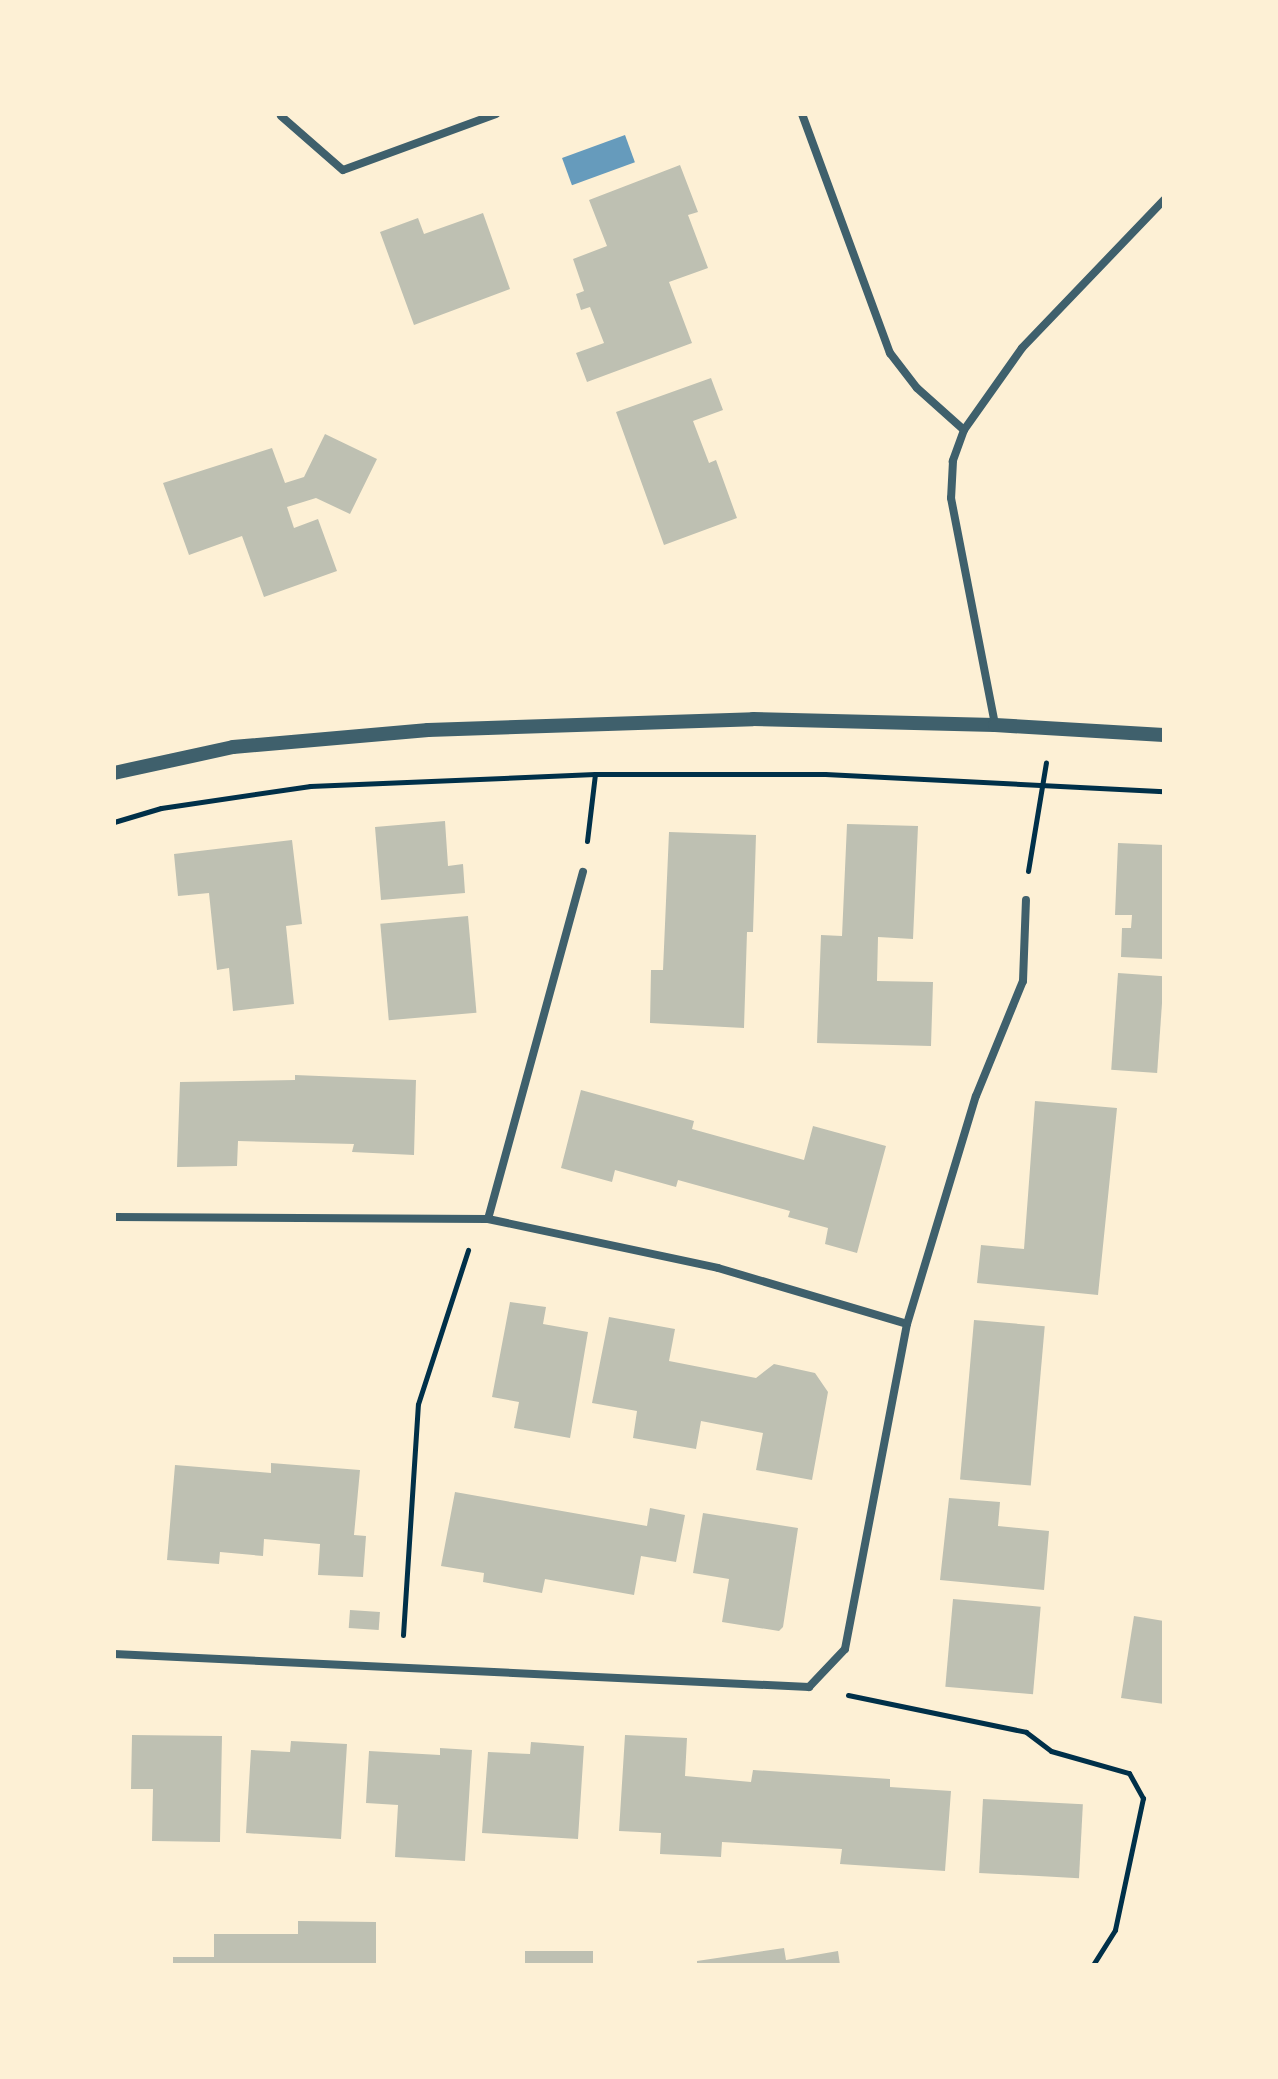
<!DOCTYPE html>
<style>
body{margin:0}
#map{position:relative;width:1278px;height:2079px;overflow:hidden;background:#fdf0d5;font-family:Karla,sans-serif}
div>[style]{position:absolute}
.water>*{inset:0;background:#669bbc;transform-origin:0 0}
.building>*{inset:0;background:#bec0b2;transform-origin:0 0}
.path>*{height:5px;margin:-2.5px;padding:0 2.5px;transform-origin:2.5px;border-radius:2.5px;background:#003049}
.minor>*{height:8px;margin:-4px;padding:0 4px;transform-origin:4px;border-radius:4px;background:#3f606c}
.tertiary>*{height:14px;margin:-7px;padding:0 7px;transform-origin:7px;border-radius:7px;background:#3f606c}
span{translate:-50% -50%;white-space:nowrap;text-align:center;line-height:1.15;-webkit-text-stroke:7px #fdf0d5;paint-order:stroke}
.frame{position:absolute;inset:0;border:116px solid #fdf0d5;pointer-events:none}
</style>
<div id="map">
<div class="water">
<i style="left:625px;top:135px;width:29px;height:67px;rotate:70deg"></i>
</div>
<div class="building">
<i style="clip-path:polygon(680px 165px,698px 212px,688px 215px,708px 268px,669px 282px,692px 343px,587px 382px,576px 353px,604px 343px,590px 307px,581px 310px,576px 294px,584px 291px,573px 259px,607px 246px,589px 200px)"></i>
<i style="clip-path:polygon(483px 213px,510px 289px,414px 325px,380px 232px,418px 218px,424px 234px)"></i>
<i style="clip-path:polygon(711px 378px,723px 410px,693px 421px,709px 463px,716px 460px,737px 518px,664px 545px,616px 412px)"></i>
<i style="clip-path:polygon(325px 434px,377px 459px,350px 514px,316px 498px,287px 507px,294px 528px,318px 519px,337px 571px,264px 597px,242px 536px,189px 555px,163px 483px,272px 448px,285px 483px,304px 477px)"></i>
<i style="clip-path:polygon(445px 821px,448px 866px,463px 864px,465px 893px,381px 900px,375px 827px)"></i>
<i style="clip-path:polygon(847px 824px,918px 826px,913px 939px,878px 937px,877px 981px,933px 982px,931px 1046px,817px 1043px,821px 935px,842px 936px)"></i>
<i style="clip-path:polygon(669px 832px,756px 835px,753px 932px,747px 932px,744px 1028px,650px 1023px,651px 970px,663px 970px)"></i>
<i style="clip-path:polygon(292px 840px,302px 924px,286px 926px,294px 1004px,233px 1011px,229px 968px,217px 970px,209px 893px,178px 896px,174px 854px)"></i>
<i style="clip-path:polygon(1118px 843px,1164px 845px,1164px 959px,1121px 957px,1122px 928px,1131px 928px,1132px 915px,1115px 915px)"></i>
<i style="left:468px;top:916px;width:97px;height:88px;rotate:85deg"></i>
<i style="left:1118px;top:973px;width:46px;height:97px;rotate:4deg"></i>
<i style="clip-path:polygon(295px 1075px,416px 1080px,414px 1155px,352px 1152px,354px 1144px,238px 1141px,237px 1166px,177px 1167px,180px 1082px,295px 1080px)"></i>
<i style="clip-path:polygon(581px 1090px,694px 1121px,692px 1129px,804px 1160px,813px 1126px,886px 1146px,857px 1253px,825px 1244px,828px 1228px,788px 1217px,790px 1211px,678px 1180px,676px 1187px,615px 1170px,612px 1182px,561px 1168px)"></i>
<i style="clip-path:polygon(1035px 1101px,1117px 1108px,1098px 1295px,977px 1283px,981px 1245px,1024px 1249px)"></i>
<i style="clip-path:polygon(510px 1302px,546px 1307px,543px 1324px,588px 1332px,570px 1438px,514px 1428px,519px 1402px,492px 1397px)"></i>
<i style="clip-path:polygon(609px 1317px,675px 1329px,669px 1361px,756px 1378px,774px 1364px,815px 1373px,828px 1392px,812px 1480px,756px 1470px,763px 1433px,701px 1421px,696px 1449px,633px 1438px,637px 1411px,592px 1403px)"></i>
<i style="left:974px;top:1320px;width:71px;height:160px;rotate:5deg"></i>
<i style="clip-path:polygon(271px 1463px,360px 1470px,354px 1535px,366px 1536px,363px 1577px,318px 1575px,320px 1544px,264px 1539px,263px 1556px,220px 1552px,219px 1564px,167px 1560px,175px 1465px,271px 1473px)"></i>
<i style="clip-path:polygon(455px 1492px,647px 1526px,650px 1508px,685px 1515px,676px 1562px,641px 1556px,634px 1595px,545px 1579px,542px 1593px,483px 1582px,484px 1573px,441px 1566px)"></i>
<i style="clip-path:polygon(949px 1498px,1000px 1502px,998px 1526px,1049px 1531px,1044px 1590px,940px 1580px)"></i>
<i style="clip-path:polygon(703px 1513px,798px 1528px,783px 1627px,779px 1631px,722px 1622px,729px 1579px,693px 1573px)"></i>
<i style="left:953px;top:1599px;width:88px;height:88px;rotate:5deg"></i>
<i style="left:350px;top:1610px;width:30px;height:18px;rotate:4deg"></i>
<i style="clip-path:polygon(1134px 1616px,1164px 1621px,1164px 1704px,1121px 1698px)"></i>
<i style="clip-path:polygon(132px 1735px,222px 1736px,220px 1842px,152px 1841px,153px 1789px,131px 1789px)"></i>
<i style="clip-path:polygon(625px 1735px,687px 1738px,685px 1776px,751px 1782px,753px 1770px,890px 1779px,890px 1787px,951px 1791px,945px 1871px,840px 1864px,842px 1849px,722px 1842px,721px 1857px,660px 1854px,661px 1833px,619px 1831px)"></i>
<i style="clip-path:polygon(291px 1741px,347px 1744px,341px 1839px,246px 1833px,251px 1750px,290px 1752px)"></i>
<i style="clip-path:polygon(531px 1742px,584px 1746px,578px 1839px,482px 1833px,488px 1752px,530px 1754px)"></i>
<i style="clip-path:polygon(440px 1748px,472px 1750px,465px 1861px,395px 1857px,398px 1805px,366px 1803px,369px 1751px,440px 1755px)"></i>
<i style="left:983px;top:1799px;width:100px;height:74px;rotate:3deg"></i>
<i style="clip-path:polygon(298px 1921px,376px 1922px,376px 1965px,173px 1965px,173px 1957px,214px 1957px,214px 1934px,298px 1934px)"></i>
<i style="clip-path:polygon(784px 1948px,786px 1960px,838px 1951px,840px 1965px,697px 1965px,697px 1961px)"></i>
<i style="left:525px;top:1951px;width:68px;height:14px"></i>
</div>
<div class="path">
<i style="left:114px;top:822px;width:49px;rotate:-16.6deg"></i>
<i style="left:161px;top:808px;width:151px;rotate:-8.4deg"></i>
<i style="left:310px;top:786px;width:285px;rotate:-2.4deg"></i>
<i style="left:595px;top:774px;width:230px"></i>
<i style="left:825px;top:774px;width:339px;rotate:2.9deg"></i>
<i style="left:587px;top:841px;width:67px;rotate:-83.2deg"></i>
<i style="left:1028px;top:871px;width:110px;rotate:-80.6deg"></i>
<i style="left:403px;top:1635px;width:231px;rotate:-86.3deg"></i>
<i style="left:418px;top:1404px;width:162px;rotate:-72deg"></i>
<i style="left:848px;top:1695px;width:182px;rotate:11.7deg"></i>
<i style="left:1026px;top:1732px;width:31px;rotate:37deg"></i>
<i style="left:1051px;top:1751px;width:81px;rotate:15.8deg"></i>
<i style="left:1129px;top:1773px;width:29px;rotate:61deg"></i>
<i style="left:1143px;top:1798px;width:135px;rotate:102deg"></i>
<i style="left:1115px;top:1930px;width:41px;rotate:122.2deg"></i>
</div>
<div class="minor">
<i style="left:802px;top:114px;width:255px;rotate:69.8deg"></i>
<i style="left:890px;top:353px;width:44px;rotate:52.4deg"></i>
<i style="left:917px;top:388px;width:63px;rotate:41.8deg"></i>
<i style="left:964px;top:430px;width:33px;rotate:110deg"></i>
<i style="left:953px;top:461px;width:37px;rotate:93deg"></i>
<i style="left:951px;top:498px;width:231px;rotate:79deg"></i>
<i style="left:281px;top:116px;width:82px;rotate:41.1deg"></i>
<i style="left:343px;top:170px;width:163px;rotate:-20.1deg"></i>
<i style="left:964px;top:430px;width:100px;rotate:-54.7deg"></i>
<i style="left:1022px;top:348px;width:205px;rotate:-46.2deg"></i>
<i style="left:114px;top:1217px;width:374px;rotate:0.3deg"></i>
<i style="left:488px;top:1219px;width:235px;rotate:12deg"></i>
<i style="left:718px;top:1268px;width:197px;rotate:16.5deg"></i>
<i style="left:488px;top:1219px;width:360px;rotate:-74.7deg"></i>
<i style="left:114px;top:1654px;width:696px;rotate:2.72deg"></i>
<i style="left:809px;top:1687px;width:52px;rotate:-46.5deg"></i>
<i style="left:845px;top:1649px;width:331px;rotate:-79.2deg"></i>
<i style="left:907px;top:1324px;width:238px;rotate:-73.2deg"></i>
<i style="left:976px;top:1096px;width:124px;rotate:-67.8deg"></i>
<i style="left:1023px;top:981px;width:81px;rotate:-87.9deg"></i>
</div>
<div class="tertiary">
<i style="left:114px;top:773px;width:122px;rotate:-12.3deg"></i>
<i style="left:233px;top:747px;width:196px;rotate:-5deg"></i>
<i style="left:428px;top:730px;width:325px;rotate:-1.9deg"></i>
<i style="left:753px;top:719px;width:242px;rotate:1.4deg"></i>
<i style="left:995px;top:725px;width:169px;rotate:3.4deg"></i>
</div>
<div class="frame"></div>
</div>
